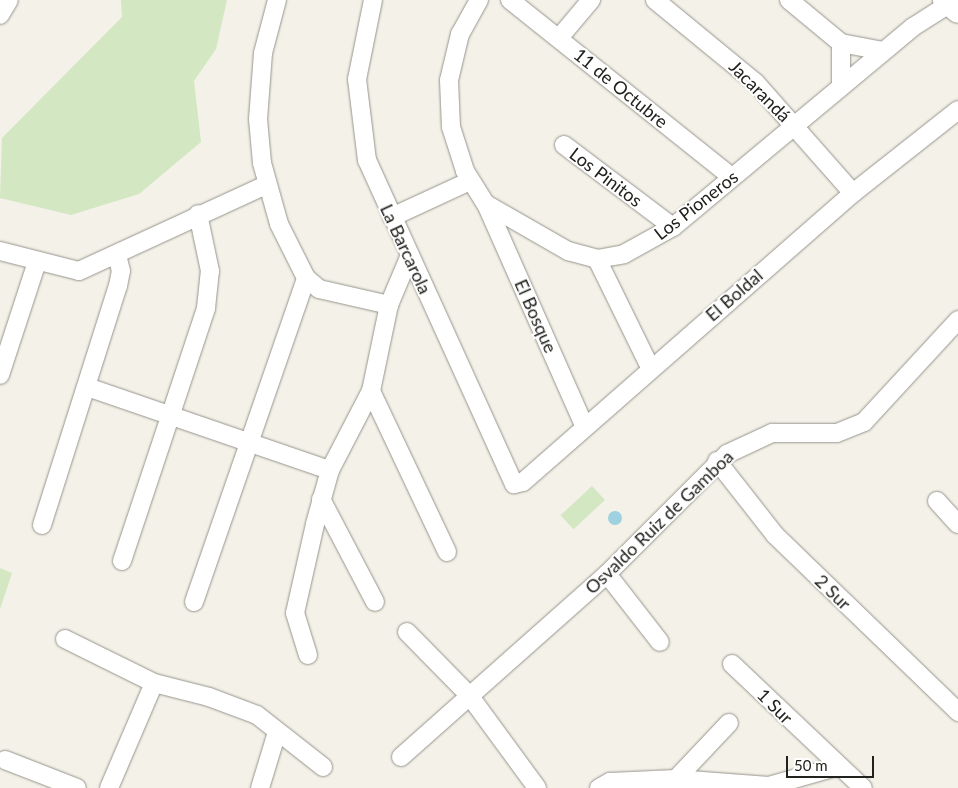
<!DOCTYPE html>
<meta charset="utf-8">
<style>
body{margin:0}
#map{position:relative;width:958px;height:788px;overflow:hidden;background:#f3f1e8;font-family:Lato,sans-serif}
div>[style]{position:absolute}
.green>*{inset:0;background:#d3e7c3;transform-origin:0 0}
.water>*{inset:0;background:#9ed2e0}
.round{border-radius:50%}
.roads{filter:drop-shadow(0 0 1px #96948c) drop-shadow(0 0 1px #96948c)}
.minor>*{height:18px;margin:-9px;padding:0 9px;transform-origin:9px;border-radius:9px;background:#fff}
.major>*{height:22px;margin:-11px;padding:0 11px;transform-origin:11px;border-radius:11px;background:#fff}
span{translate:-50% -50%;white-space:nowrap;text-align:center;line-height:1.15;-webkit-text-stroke:4px #fff;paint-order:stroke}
.street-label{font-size:18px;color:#21211d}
.scale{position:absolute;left:786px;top:756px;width:88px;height:22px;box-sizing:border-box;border:2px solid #21211d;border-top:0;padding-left:6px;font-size:15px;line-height:18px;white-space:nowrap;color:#21211d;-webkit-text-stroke:4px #fff;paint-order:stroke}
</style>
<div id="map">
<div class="green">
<i style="clip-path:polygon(121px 0,227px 0,216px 49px,194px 81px,201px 142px,139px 194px,71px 215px,0 198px,2px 138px,122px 17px)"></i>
<i style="left:592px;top:486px;width:19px;height:43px;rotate:47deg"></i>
<i style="clip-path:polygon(0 568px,12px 573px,0 609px)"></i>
</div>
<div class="water">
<i class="round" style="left:608px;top:511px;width:14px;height:14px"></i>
</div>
<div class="roads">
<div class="minor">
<i style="left:277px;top:0;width:55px;rotate:104.8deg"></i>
<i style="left:263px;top:53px;width:66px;rotate:94.3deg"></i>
<i style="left:258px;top:119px;width:44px;rotate:84.8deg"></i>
<i style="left:262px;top:163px;width:63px;rotate:74.4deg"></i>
<i style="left:279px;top:224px;width:60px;rotate:63.4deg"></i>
<i style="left:306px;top:278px;width:17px;rotate:40deg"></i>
<i style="left:319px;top:289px;width:72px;rotate:12.9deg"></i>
<i style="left:373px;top:0;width:81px;rotate:101.4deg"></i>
<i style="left:357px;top:79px;width:82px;rotate:83deg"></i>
<i style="left:367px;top:160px;width:356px;rotate:65.6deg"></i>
<i style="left:514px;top:484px;width:9px;rotate:-13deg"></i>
<i style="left:523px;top:482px;width:439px;rotate:-41.2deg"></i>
<i style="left:853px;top:193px;width:134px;rotate:-38.3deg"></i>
<i style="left:479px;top:0;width:39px;rotate:119deg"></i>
<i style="left:460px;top:34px;width:47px;rotate:103.4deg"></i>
<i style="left:449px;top:80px;width:47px;rotate:87.6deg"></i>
<i style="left:451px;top:127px;width:46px;rotate:72.3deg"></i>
<i style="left:465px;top:171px;width:39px;rotate:58deg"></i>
<i style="left:486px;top:204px;width:95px;rotate:29.8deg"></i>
<i style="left:568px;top:251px;width:30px;rotate:15deg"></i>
<i style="left:597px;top:259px;width:27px;rotate:-10deg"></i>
<i style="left:624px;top:254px;width:56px;rotate:-28.9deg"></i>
<i style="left:673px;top:227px;width:312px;rotate:-39.8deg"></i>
<i style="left:913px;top:27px;width:43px;rotate:-32.6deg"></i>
<i style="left:510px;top:0;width:284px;rotate:38.6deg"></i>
<i style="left:655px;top:0;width:129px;rotate:39.4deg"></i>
<i style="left:755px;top:82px;width:148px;rotate:48.6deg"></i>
<i style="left:789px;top:0;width:67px;rotate:39.6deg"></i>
<i style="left:841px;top:43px;width:43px;rotate:10.8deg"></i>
<i style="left:0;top:15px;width:17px;rotate:-59deg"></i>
<i style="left:559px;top:38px;width:50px;rotate:-49.9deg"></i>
<i style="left:841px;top:43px;width:42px;rotate:90deg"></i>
<i style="left:564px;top:145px;width:136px;rotate:37deg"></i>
<i style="left:486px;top:204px;width:244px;rotate:66.1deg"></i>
<i style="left:392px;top:217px;width:86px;rotate:-24.8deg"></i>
<i style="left:0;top:251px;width:81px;rotate:14.2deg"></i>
<i style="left:79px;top:271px;width:206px;rotate:-24.7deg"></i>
<i style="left:597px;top:259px;width:120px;rotate:63.9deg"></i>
<i style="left:0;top:375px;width:119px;rotate:-71.9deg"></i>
<i style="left:87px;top:387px;width:257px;rotate:18.9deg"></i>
<i style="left:371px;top:391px;width:178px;rotate:64.7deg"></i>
<i style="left:717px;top:461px;width:94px;rotate:51.9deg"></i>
<i style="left:775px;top:535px;width:255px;rotate:44deg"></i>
<i style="left:321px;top:499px;width:116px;rotate:62.3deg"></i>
<i style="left:937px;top:501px;width:31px;rotate:48deg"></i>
<i style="left:42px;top:525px;width:251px;rotate:-72.4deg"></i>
<i style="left:118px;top:286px;width:15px;rotate:-79deg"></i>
<i style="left:121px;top:271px;width:16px;rotate:-104deg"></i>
<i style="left:122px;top:561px;width:267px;rotate:-71.6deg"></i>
<i style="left:206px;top:308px;width:37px;rotate:-84deg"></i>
<i style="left:210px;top:271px;width:58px;rotate:-101.9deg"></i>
<i style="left:607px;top:574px;width:86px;rotate:52.1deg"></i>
<i style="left:194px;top:602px;width:343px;rotate:-70.9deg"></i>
<i style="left:407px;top:632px;width:88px;rotate:45.5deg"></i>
<i style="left:469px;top:695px;width:115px;rotate:53.8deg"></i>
<i style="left:65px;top:639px;width:99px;rotate:26.3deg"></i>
<i style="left:154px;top:683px;width:57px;rotate:14.3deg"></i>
<i style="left:209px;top:697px;width:51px;rotate:20.6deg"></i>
<i style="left:257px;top:715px;width:84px;rotate:38.2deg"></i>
<i style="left:308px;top:655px;width:44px;rotate:-107.2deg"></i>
<i style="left:295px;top:613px;width:91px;rotate:-77.3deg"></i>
<i style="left:315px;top:524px;width:56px;rotate:-74.5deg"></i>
<i style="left:330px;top:470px;width:89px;rotate:-62.6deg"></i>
<i style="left:371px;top:391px;width:88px;rotate:-78.2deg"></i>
<i style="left:389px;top:305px;width:54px;rotate:-67.2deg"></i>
<i style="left:732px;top:664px;width:180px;rotate:43.4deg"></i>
<i style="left:401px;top:757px;width:276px;rotate:-41.6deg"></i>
<i style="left:607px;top:574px;width:170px;rotate:-45deg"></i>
<i style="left:727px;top:454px;width:50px;rotate:-25deg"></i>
<i style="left:772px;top:433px;width:65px"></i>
<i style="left:837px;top:433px;width:29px;rotate:-22deg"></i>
<i style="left:864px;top:422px;width:139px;rotate:-47.3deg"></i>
<i style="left:5px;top:760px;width:77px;rotate:21.3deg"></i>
<i style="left:676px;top:779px;width:77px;rotate:-46.6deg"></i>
<i style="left:109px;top:788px;width:114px;rotate:-66.8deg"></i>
<i style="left:260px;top:788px;width:59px;rotate:-73.1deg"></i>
<i style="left:599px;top:788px;width:13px;rotate:-29deg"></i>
<i style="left:610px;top:782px;width:66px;rotate:-2.6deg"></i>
<i style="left:676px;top:779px;width:93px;rotate:4.3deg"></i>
<i style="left:769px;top:786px;width:70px;rotate:-15.8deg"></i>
</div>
<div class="major">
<i style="left:944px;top:0;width:18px;rotate:41deg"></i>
</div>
</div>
<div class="street-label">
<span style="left:621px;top:88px;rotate:39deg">11 de Octubre</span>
<span style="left:760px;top:91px;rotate:45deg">Jacarandá</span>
<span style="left:606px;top:177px;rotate:37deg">Los Pinitos</span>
<span style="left:696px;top:205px;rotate:-38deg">Los Pioneros</span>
<span style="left:406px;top:249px;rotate:65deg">La Barcarola</span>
<span style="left:734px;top:295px;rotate:-41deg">El Boldal</span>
<span style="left:536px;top:316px;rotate:66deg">El Bosque</span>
<span style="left:659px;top:522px;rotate:-44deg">Osvaldo Ruiz de Gamboa</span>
<span style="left:833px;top:592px;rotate:44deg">2 Sur</span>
<span style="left:775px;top:706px;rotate:45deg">1 Sur</span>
</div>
<div class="scale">50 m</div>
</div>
